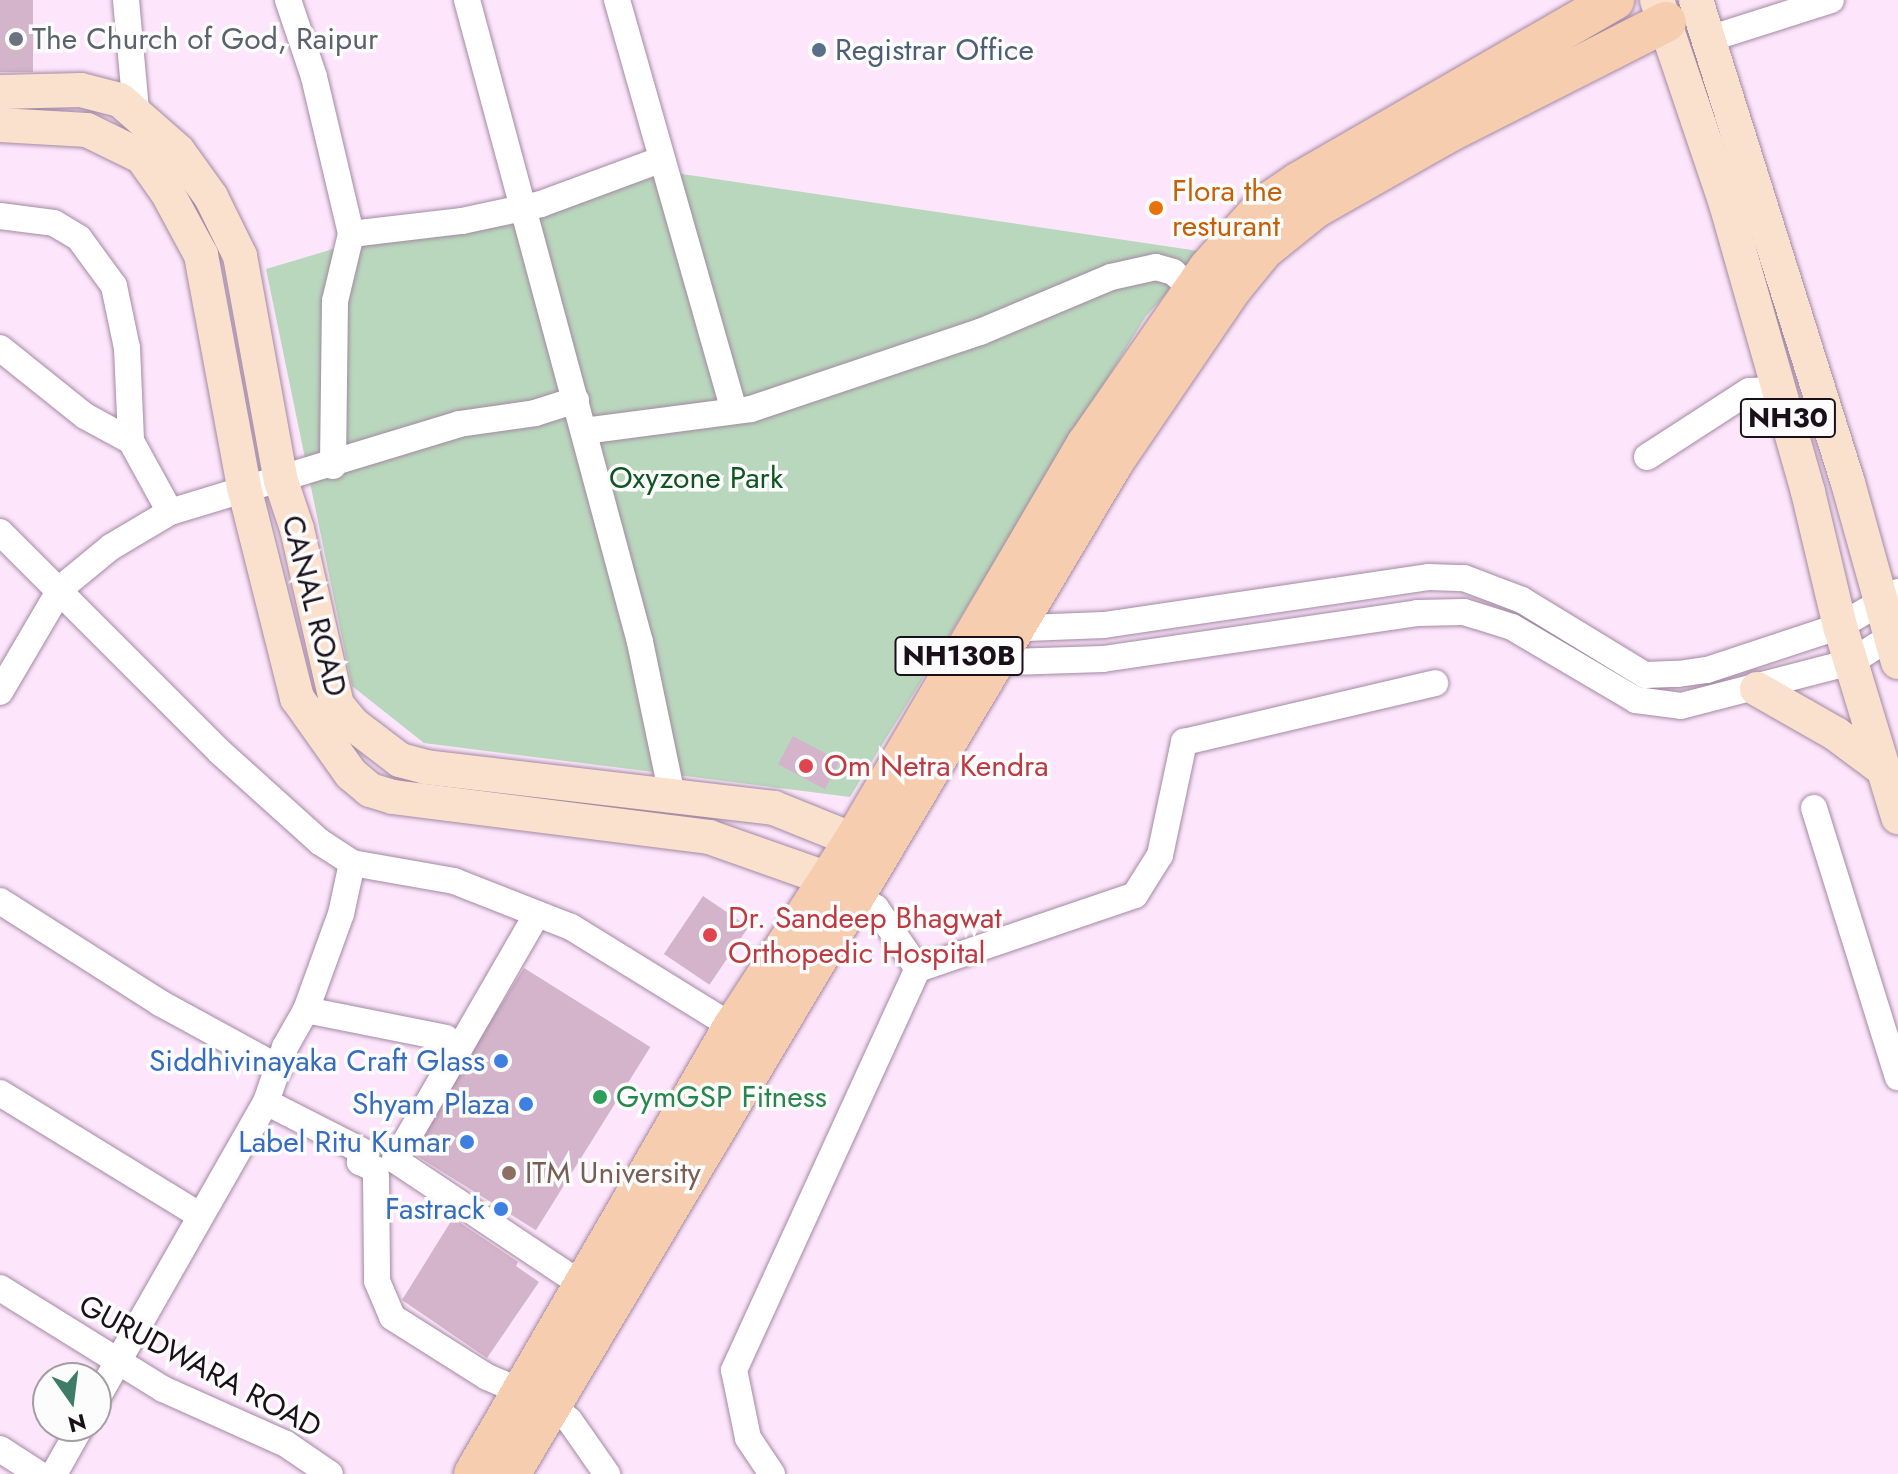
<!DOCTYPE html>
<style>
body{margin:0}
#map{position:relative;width:1898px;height:1474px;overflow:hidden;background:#fde6fc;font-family:Jost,sans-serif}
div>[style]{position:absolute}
.green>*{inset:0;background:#b9d7bc}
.building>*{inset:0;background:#d4b4ca;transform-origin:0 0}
.roads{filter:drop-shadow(0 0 2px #a389a3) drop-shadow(0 0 2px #a389a3)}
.minor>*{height:26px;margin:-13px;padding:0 13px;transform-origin:13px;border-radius:13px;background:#fff}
.major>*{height:34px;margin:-17px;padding:0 17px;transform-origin:17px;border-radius:17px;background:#fae1ce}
.highway>*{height:40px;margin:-20px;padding:0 20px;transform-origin:20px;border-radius:20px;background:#f6cdae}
.dots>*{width:22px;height:22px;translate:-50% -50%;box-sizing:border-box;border:4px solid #fcfcfc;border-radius:50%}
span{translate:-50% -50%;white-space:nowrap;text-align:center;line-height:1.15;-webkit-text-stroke:7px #fcfcfc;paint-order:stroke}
.shield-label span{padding:2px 6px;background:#fcfcfc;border:2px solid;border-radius:6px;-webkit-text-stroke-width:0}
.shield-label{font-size:28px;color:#1a101a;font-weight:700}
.worship-label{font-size:30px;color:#5b616d}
.left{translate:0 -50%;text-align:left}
.service-label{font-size:30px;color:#4e5e75}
.food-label{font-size:30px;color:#c56008}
.park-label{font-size:30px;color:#105521}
.street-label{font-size:30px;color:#1a101a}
.health-label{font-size:30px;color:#be3a42}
.shop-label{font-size:30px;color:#366cbe}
.right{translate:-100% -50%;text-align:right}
.leisure-label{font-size:30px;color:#27864d}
.education-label{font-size:30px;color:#785e54}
.north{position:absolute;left:32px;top:1362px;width:80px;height:80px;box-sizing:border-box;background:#fcfcfc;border:2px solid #a29ea2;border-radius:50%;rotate:166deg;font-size:22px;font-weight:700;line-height:32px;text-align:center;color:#1a101a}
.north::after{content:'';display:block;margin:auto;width:28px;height:36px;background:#3f7c67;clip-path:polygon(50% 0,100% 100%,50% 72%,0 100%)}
</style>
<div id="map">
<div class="green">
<i style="clip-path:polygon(669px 172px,1205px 252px,1146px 316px,850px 797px,424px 743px,352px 686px,266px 269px,340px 247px,510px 225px)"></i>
</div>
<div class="building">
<i style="left:0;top:0;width:33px;height:72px"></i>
<i style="left:793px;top:736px;width:53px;height:32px;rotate:28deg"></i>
<i style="left:703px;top:896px;width:55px;height:70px;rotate:34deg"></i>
<i style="left:524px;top:968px;width:149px;height:216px;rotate:32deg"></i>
<i style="clip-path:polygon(453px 1218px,518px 1262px,516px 1266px,539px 1282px,487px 1358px,402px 1300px)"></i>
</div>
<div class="roads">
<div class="minor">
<i style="left:126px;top:0;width:109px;rotate:84.8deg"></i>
<i style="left:288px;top:0;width:81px;rotate:71.3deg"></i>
<i style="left:314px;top:77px;width:161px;rotate:76.7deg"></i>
<i style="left:351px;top:234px;width:69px;rotate:103.4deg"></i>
<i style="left:335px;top:301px;width:165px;rotate:90.7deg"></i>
<i style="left:467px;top:0;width:665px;rotate:74.92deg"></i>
<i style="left:640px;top:642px;width:156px;rotate:78.2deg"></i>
<i style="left:617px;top:0;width:427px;rotate:74.1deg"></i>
<i style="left:1709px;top:39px;width:128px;rotate:-17.7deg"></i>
<i style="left:0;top:216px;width:54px;rotate:7.4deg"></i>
<i style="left:54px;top:223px;width:29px;rotate:31deg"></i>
<i style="left:79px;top:238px;width:59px;rotate:53.9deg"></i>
<i style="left:114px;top:286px;width:63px;rotate:78.2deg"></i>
<i style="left:127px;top:348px;width:93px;rotate:87.5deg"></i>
<i style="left:131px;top:441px;width:81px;rotate:61.2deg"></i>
<i style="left:351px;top:234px;width:112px;rotate:-6.7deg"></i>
<i style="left:462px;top:221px;width:81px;rotate:-12.1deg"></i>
<i style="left:541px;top:204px;width:127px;rotate:-20.3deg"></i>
<i style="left:0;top:348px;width:109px;rotate:38.7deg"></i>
<i style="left:85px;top:416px;width:52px;rotate:28.5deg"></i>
<i style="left:584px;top:431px;width:168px;rotate:-7.5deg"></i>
<i style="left:751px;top:409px;width:242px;rotate:-18.6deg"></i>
<i style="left:980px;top:332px;width:142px;rotate:-22.8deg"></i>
<i style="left:1111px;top:277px;width:46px;rotate:-12.5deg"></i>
<i style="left:1156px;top:267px;width:18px;rotate:16deg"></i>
<i style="left:1173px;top:272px;width:40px;rotate:41deg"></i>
<i style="left:1647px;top:457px;width:121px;rotate:-32.9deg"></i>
<i style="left:1749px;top:391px;width:32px;rotate:-2deg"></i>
<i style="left:0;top:532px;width:311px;rotate:45deg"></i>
<i style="left:220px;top:752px;width:135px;rotate:42deg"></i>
<i style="left:320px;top:842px;width:38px;rotate:33deg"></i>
<i style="left:352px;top:863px;width:104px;rotate:10deg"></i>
<i style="left:454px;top:881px;width:126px;rotate:21.5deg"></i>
<i style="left:571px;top:927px;width:190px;rotate:31.7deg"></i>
<i style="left:1000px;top:629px;width:104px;rotate:-2.2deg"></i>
<i style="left:1104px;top:625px;width:329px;rotate:-8.4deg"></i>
<i style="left:1429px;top:577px;width:35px;rotate:2deg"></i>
<i style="left:1464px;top:578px;width:62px;rotate:20.8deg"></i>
<i style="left:1522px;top:600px;width:144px;rotate:31.4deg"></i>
<i style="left:1645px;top:675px;width:33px;rotate:-2deg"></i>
<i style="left:1678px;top:674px;width:29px;rotate:-8deg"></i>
<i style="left:1707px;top:670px;width:140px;rotate:-18.3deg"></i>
<i style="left:1840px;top:626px;width:67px;rotate:-30.4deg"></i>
<i style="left:979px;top:663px;width:124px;rotate:-1.8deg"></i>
<i style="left:1103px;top:659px;width:317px;rotate:-8.3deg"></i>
<i style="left:1417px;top:613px;width:47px;rotate:-1.2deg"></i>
<i style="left:1464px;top:612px;width:50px;rotate:17.4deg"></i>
<i style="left:1512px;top:627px;width:144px;rotate:30.5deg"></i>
<i style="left:1636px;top:700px;width:45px;rotate:7.6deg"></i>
<i style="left:1681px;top:706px;width:176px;rotate:-14.5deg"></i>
<i style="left:1851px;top:662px;width:56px;rotate:-32.6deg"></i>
<i style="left:0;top:692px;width:121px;rotate:-59.6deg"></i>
<i style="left:61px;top:588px;width:65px;rotate:-39.4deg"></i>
<i style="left:111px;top:547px;width:69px;rotate:-30.7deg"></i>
<i style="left:170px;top:512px;width:302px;rotate:-16.9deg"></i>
<i style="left:459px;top:424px;width:77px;rotate:-8.2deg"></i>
<i style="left:535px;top:413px;width:43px;rotate:-17.6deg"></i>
<i style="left:1814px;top:808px;width:282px;rotate:72.7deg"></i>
<i style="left:857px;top:896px;width:22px;rotate:32deg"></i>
<i style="left:876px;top:908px;width:74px;rotate:55.5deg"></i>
<i style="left:0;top:901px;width:190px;rotate:32.5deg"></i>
<i style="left:160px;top:1003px;width:136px;rotate:28.6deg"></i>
<i style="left:537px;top:914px;width:284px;rotate:120deg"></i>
<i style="left:395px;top:1160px;width:227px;rotate:33.7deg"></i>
<i style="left:306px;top:1010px;width:143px;rotate:11.3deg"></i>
<i style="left:0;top:1093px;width:233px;rotate:31.5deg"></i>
<i style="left:266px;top:1102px;width:112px;rotate:27deg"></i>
<i style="left:366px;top:1153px;width:11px;rotate:124deg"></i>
<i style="left:360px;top:1162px;width:17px;rotate:25deg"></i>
<i style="left:375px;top:1169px;width:8px;rotate:83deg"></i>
<i style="left:376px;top:1177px;width:104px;rotate:89.4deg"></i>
<i style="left:377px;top:1281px;width:39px;rotate:67deg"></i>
<i style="left:392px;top:1317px;width:112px;rotate:32.3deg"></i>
<i style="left:487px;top:1377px;width:69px;rotate:22.9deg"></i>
<i style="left:551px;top:1404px;width:25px;rotate:42deg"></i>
<i style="left:570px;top:1421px;width:65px;rotate:55.1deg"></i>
<i style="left:0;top:1288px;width:192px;rotate:31.8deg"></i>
<i style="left:163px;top:1389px;width:135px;rotate:24.1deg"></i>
<i style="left:286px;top:1444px;width:53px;rotate:34.3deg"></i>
<i style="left:96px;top:1400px;width:343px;rotate:-60.3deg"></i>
<i style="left:266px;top:1102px;width:58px;rotate:-70.9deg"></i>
<i style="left:285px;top:1047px;width:43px;rotate:-60.4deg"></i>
<i style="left:306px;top:1010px;width:102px;rotate:-70deg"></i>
<i style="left:341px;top:914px;width:52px;rotate:-77.8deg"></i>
<i style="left:0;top:1449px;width:46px;rotate:32.7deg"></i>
<i style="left:54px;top:1474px;width:55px;rotate:-60.6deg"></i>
<i style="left:772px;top:1474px;width:43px;rotate:-123.7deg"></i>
<i style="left:748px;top:1438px;width:69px;rotate:-101.6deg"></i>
<i style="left:734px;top:1370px;width:441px;rotate:-65.4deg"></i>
<i style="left:918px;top:969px;width:229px;rotate:-18.8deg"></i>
<i style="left:1135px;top:895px;width:47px;rotate:-58deg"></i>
<i style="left:1160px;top:855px;width:116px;rotate:-78deg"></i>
<i style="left:1184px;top:742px;width:258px;rotate:-13.2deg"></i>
</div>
<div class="major">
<i style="left:1657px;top:0;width:215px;rotate:71.3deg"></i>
<i style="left:1726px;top:204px;width:299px;rotate:74.1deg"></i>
<i style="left:1808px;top:492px;width:138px;rotate:76.6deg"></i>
<i style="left:1840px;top:626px;width:200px;rotate:73.1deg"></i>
<i style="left:1696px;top:0;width:506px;rotate:72.53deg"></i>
<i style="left:1848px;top:483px;width:186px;rotate:74.4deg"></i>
<i style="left:0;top:92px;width:81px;rotate:-1.4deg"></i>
<i style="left:81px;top:90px;width:40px;rotate:14.4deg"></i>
<i style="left:120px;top:100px;width:77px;rotate:41.3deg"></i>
<i style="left:178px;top:151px;width:57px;rotate:54.3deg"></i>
<i style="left:211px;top:197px;width:66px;rotate:63.8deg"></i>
<i style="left:240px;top:256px;width:229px;rotate:79.7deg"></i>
<i style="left:281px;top:481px;width:51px;rotate:71.6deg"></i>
<i style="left:297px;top:529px;width:180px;rotate:77.2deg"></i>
<i style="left:337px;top:705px;width:26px;rotate:50deg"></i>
<i style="left:354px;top:725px;width:58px;rotate:37.3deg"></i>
<i style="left:400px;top:760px;width:27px;rotate:15deg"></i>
<i style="left:426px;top:767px;width:350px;rotate:6.7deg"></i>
<i style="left:774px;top:808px;width:112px;rotate:22deg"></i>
<i style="left:0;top:125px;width:87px;rotate:3.3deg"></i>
<i style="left:87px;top:130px;width:61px;rotate:26.1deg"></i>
<i style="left:142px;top:157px;width:43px;rotate:54.5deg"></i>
<i style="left:167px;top:192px;width:72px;rotate:61.6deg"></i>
<i style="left:201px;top:255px;width:236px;rotate:79.5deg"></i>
<i style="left:244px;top:487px;width:218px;rotate:75.9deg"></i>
<i style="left:297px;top:698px;width:93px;rotate:54.6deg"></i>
<i style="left:351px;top:774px;width:25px;rotate:40deg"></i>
<i style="left:370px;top:790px;width:24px;rotate:17deg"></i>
<i style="left:393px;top:797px;width:319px;rotate:7.2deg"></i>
<i style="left:709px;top:837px;width:129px;rotate:19.4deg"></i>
<i style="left:831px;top:880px;width:22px;rotate:30deg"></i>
<i style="left:1757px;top:689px;width:91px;rotate:29.7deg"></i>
<i style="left:1836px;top:734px;width:59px;rotate:36.7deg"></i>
</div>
<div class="highway">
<i style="left:474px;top:1474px;width:517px;rotate:-59.91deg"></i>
<i style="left:733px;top:1027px;width:224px;rotate:-57deg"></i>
<i style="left:855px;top:839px;width:458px;rotate:-59.6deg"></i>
<i style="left:1087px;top:444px;width:213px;rotate:-55.3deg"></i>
<i style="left:1208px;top:269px;width:86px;rotate:-48.3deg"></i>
<i style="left:1265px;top:205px;width:41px;rotate:-34.1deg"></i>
<i style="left:1299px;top:182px;width:364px;rotate:-30deg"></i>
<i style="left:510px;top:1474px;width:1179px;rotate:-59.19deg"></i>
<i style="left:1114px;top:461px;width:209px;rotate:-55.7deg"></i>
<i style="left:1232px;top:288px;width:49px;rotate:-50.8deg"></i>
<i style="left:1263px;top:250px;width:67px;rotate:-38.9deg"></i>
<i style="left:1315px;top:208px;width:156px;rotate:-29.5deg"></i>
<i style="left:1451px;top:131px;width:241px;rotate:-26.9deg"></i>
</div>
</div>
<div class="dots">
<i style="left:16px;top:39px;background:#6b7280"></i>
<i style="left:819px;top:50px;background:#5c6f8a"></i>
<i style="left:1156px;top:208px;background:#e8710a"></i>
<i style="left:806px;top:766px;background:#e0444e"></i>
<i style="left:710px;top:935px;background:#e0444e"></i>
<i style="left:501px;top:1061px;background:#3f7fe0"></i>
<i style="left:600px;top:1097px;background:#2e9e5b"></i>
<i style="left:526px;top:1104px;background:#3f7fe0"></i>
<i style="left:467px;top:1142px;background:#3f7fe0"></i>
<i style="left:509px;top:1173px;background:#8d6e63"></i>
<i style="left:501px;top:1209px;background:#3f7fe0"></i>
</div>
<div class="shield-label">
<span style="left:1788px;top:418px">NH30</span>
<span style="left:959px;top:656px">NH130B</span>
</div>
<div class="worship-label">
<span class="left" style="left:32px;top:39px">The Church of God, Raipur</span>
</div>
<div class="service-label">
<span class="left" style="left:835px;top:50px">Registrar Office</span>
</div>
<div class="food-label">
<span class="left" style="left:1172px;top:208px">Flora the<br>resturant</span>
</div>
<div class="park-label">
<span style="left:696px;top:478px">Oxyzone Park</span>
</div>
<div class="street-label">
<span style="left:314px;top:606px;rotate:76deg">CANAL ROAD</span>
<span style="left:200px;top:1366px;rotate:28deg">GURUDWARA ROAD</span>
</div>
<div class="health-label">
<span class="left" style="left:824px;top:766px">Om Netra Kendra</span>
<span class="left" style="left:728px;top:935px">Dr. Sandeep Bhagwat<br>Orthopedic Hospital</span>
</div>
<div class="shop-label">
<span class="right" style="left:485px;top:1061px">Siddhivinayaka Craft Glass</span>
<span class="right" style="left:510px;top:1104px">Shyam Plaza</span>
<span class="right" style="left:451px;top:1142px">Label Ritu Kumar</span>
<span class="right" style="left:485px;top:1209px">Fastrack</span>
</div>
<div class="leisure-label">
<span class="left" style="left:616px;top:1097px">GymGSP Fitness</span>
</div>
<div class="education-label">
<span class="left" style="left:525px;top:1173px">ITM University</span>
</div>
<div class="north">N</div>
</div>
